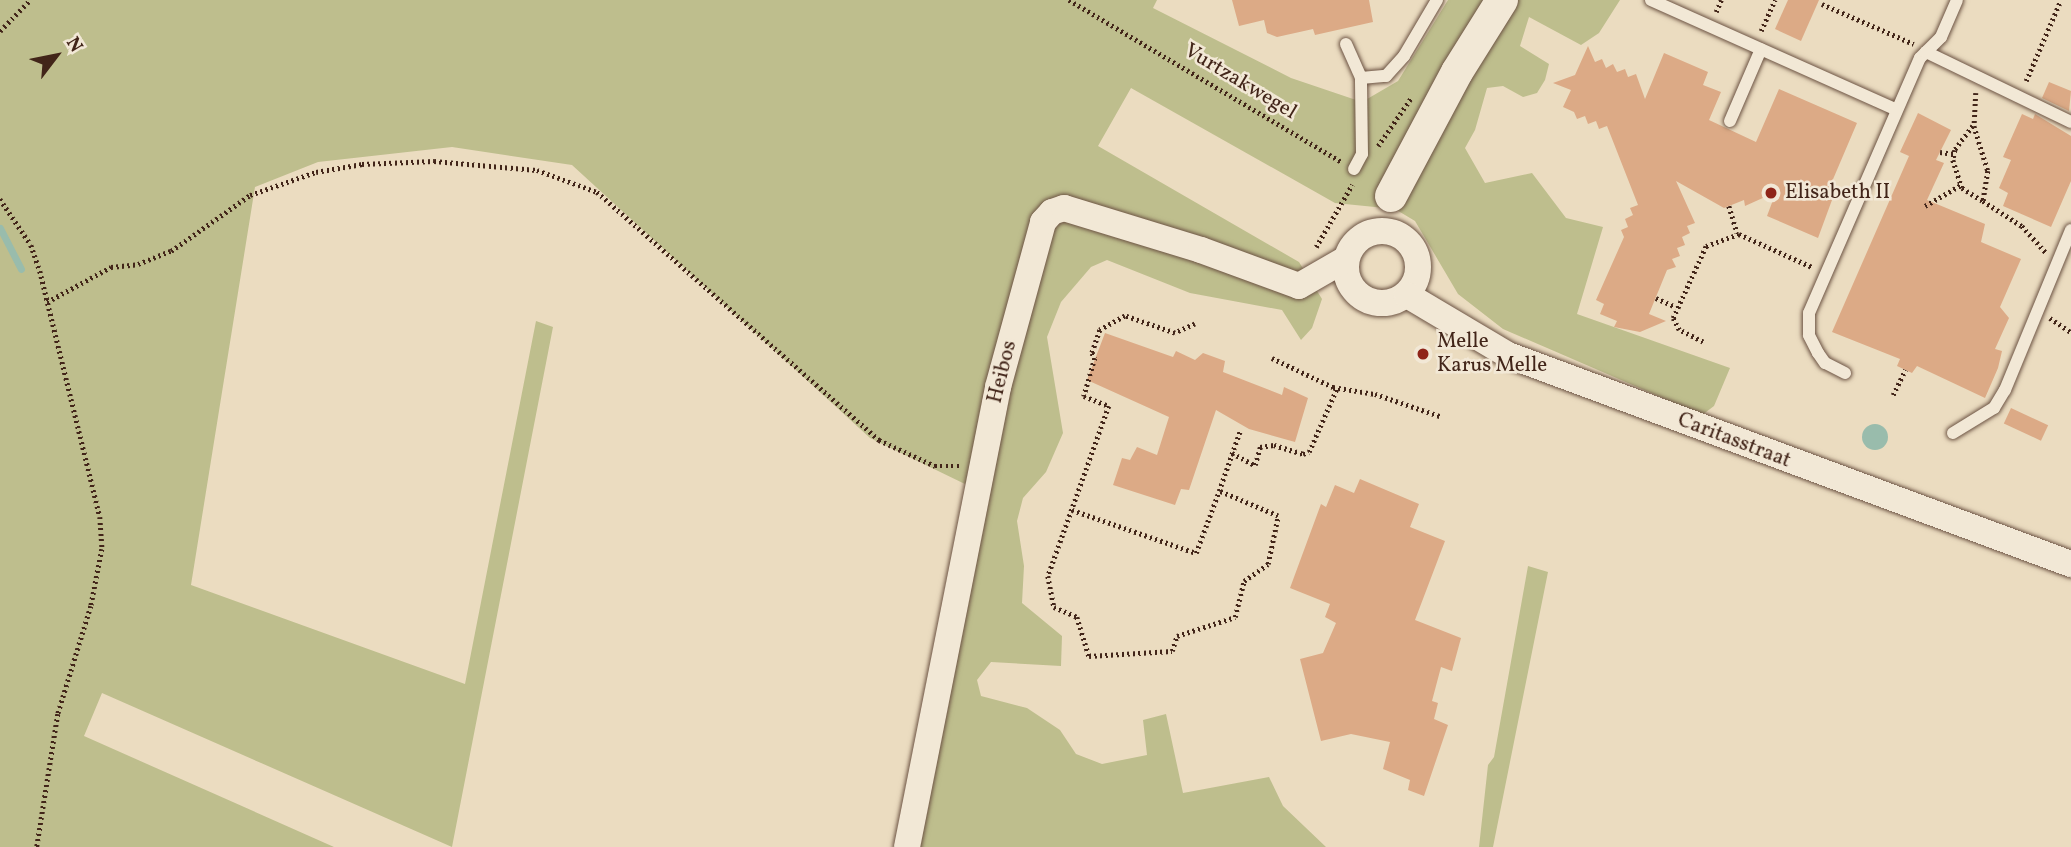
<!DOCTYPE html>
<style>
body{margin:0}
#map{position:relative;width:2071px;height:847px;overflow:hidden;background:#ebdcc0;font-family:Vollkorn,serif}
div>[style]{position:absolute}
.green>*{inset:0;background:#bebe8d}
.water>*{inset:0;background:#99bcac}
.round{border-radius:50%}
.stream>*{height:7px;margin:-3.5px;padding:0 3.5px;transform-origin:3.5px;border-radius:3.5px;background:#99bcac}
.building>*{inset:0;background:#dcaa86;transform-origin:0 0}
.path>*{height:4.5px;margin-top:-2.25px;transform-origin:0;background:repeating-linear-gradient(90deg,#422519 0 2px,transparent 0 5.5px)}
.roads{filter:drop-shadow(0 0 2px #6c5343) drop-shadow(0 0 2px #6c5343)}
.service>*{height:12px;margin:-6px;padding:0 6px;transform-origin:6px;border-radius:6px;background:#f2e8d6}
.minor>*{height:26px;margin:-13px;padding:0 13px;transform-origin:13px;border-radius:13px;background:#f2e8d6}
.minor>.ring{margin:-13px;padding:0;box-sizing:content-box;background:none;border:26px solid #f2e8d6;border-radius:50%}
.tertiary>*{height:32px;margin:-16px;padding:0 16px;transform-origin:16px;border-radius:16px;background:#f2e8d6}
.dots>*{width:19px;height:19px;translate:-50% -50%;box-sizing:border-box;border:4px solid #f2e8d6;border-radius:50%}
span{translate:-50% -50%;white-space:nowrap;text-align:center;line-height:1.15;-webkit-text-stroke:5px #f2e8d6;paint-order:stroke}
.street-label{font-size:21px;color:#422519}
.poi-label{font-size:21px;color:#422519}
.left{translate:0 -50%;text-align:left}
.north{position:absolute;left:21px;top:21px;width:70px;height:70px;-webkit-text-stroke:5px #f2e8d6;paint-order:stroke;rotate:58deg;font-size:19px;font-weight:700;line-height:28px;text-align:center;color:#422519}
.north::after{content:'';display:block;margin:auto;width:24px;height:32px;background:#422519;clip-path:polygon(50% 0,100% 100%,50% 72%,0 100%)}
</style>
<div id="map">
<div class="green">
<i style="clip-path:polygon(0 0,1157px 0,1153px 8px,1291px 78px,1362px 102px,1398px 81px,1448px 0,1620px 0,1599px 33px,1581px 45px,1529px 17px,1520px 46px,1549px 64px,1545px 80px,1537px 93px,1523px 97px,1503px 86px,1487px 88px,1475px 130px,1465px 148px,1485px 183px,1532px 173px,1566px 218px,1603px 227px,1577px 314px,1730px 368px,1714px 406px,1702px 415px,1503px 329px,1458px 294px,1415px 221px,1395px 209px,1335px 203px,1131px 88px,1098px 146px,1299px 262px,1322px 299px,1312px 328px,1301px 340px,1282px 310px,1190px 293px,1107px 260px,1091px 267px,1061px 302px,1047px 337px,1063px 433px,1046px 472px,1023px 498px,1017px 521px,1024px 566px,1022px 603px,1062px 636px,1061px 666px,991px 662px,977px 680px,981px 696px,1027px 708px,1060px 730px,1076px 754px,1102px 764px,1147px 755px,1143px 720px,1166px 714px,1183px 793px,1269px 777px,1283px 806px,1326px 847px,895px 847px,967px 485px,870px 438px,572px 165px,452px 147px,318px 162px,255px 187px,191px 585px,465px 684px,536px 321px,553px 327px,452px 847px,102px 693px,84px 736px,334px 847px,0 847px)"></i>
<i style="clip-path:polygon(1528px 566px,1548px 572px,1493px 847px,1479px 847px,1488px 765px,1494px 757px)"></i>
</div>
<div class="water">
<i class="round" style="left:1862px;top:424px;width:26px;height:26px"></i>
</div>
<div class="stream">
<i style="left:0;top:228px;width:46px;rotate:62.9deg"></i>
</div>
<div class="building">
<i style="clip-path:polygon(1232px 0,1369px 0,1373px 22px,1315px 35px,1313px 29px,1277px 37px,1267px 33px,1264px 20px,1239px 26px)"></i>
<i style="clip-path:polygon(1788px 0,1819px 0,1801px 41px,1775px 29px)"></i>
<i style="clip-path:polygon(1588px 46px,1595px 62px,1602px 59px,1606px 68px,1613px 64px,1617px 72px,1625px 69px,1628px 77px,1636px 74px,1645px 99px,1664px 53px,1708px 72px,1703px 85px,1721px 92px,1709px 120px,1756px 142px,1779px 89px,1857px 123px,1828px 191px,1832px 200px,1818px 238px,1767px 216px,1776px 192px,1745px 206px,1744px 200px,1724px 208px,1676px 181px,1695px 223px,1687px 226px,1690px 233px,1682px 237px,1685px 245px,1677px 248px,1680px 256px,1672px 259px,1676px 267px,1667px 270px,1649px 314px,1666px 321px,1640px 332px,1614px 327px,1617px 321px,1600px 314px,1604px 304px,1596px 300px,1624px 237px,1621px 230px,1628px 227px,1625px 219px,1633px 215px,1630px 208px,1638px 205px,1607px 126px,1599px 129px,1596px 121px,1588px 124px,1585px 116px,1577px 119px,1574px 112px,1563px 107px,1571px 90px,1553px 83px,1575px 75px)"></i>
<i style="clip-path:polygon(2049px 82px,2071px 91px,2069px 111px,2042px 98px)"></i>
<i style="clip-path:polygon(1918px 113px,1951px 130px,1936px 160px,1944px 163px,1927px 200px,1985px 224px,1981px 242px,2021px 259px,2000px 307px,2009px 318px,1995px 349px,2002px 351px,1998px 368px,1985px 398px,1917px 366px,1912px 373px,1897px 366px,1900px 359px,1832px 332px,1909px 156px,1900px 152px)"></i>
<i style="clip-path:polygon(2022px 114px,2033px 119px,2035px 114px,2071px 136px,2071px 181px,2051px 227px,2003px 206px,2008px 193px,1999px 188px,2011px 160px,2003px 157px)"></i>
<i style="clip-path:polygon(1105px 333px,1173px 357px,1176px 351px,1195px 360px,1203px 353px,1225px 361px,1223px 372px,1282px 395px,1284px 387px,1308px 398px,1295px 442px,1249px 429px,1216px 410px,1189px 490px,1181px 489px,1175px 505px,1113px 485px,1122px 458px,1130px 460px,1137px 447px,1157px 455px,1169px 417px,1087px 380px)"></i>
<i style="left:2011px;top:408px;width:41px;height:17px;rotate:25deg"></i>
<i style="clip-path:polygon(1360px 479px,1419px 504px,1410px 527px,1445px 541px,1415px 620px,1461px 638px,1452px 671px,1441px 667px,1432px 701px,1438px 703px,1434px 719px,1448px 725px,1424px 796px,1408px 790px,1410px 780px,1383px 769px,1390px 742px,1351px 734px,1321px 741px,1300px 659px,1323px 653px,1336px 623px,1325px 617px,1330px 604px,1290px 588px,1321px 504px,1326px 507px,1335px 485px,1354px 493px)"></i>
</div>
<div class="path">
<i style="left:1069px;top:0;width:317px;rotate:30.7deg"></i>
<i style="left:1822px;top:4px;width:100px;rotate:23.5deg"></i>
<i style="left:1716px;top:12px;width:13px;rotate:-67deg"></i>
<i style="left:0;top:31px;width:43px;rotate:-45.9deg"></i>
<i style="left:1761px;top:31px;width:34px;rotate:-66deg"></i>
<i style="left:2026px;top:81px;width:86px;rotate:-66.7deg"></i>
<i style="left:1976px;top:93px;width:33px;rotate:93deg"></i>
<i style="left:1974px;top:126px;width:47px;rotate:72.7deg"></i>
<i style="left:1988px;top:171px;width:30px;rotate:99deg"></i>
<i style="left:1983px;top:201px;width:46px;rotate:32.7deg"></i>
<i style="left:2022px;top:226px;width:36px;rotate:48deg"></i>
<i style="left:1973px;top:126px;width:30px;rotate:127deg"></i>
<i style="left:1955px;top:150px;width:10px;rotate:101deg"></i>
<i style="left:1953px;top:160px;width:29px;rotate:72deg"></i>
<i style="left:1962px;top:188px;width:25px;rotate:32deg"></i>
<i style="left:1378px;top:146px;width:58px;rotate:-55.5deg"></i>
<i style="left:1940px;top:152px;width:14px;rotate:8deg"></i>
<i style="left:0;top:199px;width:55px;rotate:56deg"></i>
<i style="left:31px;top:245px;width:28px;rotate:71deg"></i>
<i style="left:40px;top:271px;width:253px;rotate:76.3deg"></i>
<i style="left:100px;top:517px;width:32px;rotate:86deg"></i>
<i style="left:102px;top:549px;width:58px;rotate:100.9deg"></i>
<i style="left:91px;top:606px;width:113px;rotate:107deg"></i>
<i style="left:58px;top:714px;width:135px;rotate:99deg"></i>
<i style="left:1729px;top:206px;width:28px;rotate:73deg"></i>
<i style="left:1925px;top:206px;width:42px;rotate:-30.3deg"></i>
<i style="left:1316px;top:247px;width:72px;rotate:-59.9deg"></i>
<i style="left:1656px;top:298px;width:22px;rotate:24deg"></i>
<i style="left:47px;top:302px;width:73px;rotate:-28.7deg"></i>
<i style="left:111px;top:267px;width:27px;rotate:-6deg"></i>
<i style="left:138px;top:264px;width:35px;rotate:-22deg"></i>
<i style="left:171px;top:251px;width:97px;rotate:-35.3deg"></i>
<i style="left:250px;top:195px;width:70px;rotate:-19.2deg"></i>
<i style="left:316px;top:172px;width:47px;rotate:-9.9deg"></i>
<i style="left:362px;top:164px;width:72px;rotate:-2.4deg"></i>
<i style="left:434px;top:161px;width:103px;rotate:5deg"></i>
<i style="left:537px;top:170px;width:64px;rotate:20.1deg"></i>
<i style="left:597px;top:192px;width:376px;rotate:41.3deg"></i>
<i style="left:879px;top:440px;width:62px;rotate:24.9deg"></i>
<i style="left:935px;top:466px;width:24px"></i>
<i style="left:2050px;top:318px;width:25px;rotate:34deg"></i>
<i style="left:1195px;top:324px;width:22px;rotate:156deg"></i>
<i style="left:1175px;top:333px;width:53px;rotate:-161.2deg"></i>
<i style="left:1125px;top:316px;width:29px;rotate:151deg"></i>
<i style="left:1100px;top:330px;width:24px;rotate:109deg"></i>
<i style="left:1092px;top:353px;width:6px;rotate:59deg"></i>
<i style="left:1095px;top:358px;width:40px;rotate:106deg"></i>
<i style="left:1084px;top:396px;width:27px;rotate:22deg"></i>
<i style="left:1109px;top:406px;width:181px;rotate:109.7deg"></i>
<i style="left:1048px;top:576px;width:32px;rotate:79deg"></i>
<i style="left:1054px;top:607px;width:25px;rotate:23deg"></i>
<i style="left:1077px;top:617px;width:41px;rotate:72.9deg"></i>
<i style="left:1089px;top:656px;width:83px;rotate:-3.4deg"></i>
<i style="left:1172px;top:651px;width:16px;rotate:-72deg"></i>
<i style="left:1177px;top:636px;width:61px;rotate:-18.1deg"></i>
<i style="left:1235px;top:617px;width:37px;rotate:-76deg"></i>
<i style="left:1244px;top:581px;width:29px;rotate:-35deg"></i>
<i style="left:1268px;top:564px;width:49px;rotate:-78.2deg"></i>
<i style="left:1278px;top:516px;width:64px;rotate:-157deg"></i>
<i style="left:1219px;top:491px;width:64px;rotate:-70.7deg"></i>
<i style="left:1703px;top:342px;width:27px;rotate:-153deg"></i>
<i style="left:1679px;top:330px;width:13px;rotate:-117deg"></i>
<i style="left:1673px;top:318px;width:79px;rotate:-65.4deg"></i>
<i style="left:1706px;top:246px;width:35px;rotate:-20deg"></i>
<i style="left:1739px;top:234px;width:80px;rotate:24.3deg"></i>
<i style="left:1272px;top:358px;width:68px;rotate:25.4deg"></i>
<i style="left:1333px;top:387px;width:43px;rotate:9.5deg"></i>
<i style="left:1375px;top:394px;width:71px;rotate:18.9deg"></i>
<i style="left:1893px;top:395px;width:28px;rotate:-64deg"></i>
<i style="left:1232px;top:453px;width:26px;rotate:28deg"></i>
<i style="left:1255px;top:465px;width:19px;rotate:-74deg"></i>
<i style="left:1260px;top:447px;width:14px;rotate:-8deg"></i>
<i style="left:1274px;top:445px;width:30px;rotate:17deg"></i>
<i style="left:1303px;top:454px;width:6px;rotate:-18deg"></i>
<i style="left:1309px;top:452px;width:70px;rotate:-66.4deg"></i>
<i style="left:1072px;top:510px;width:131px;rotate:19.1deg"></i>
<i style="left:1196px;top:553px;width:66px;rotate:-69.6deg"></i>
</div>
<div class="roads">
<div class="service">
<i style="left:1651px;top:0;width:269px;rotate:24.1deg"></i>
<i style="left:1346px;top:44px;width:37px;rotate:66deg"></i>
<i style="left:1361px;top:78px;width:25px;rotate:-5deg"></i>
<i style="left:1386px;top:76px;width:27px;rotate:-48deg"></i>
<i style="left:1404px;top:56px;width:65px;rotate:-59.5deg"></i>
<i style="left:1926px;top:52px;width:21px;rotate:-45deg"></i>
<i style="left:1941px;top:37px;width:40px;rotate:-66.6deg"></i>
<i style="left:1730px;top:121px;width:78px;rotate:-66.7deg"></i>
<i style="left:1354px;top:169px;width:17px;rotate:-62deg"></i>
<i style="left:1362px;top:154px;width:76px;rotate:-90.8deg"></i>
<i style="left:1845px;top:373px;width:22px;rotate:-153deg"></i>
<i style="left:1825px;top:363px;width:12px;rotate:-125deg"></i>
<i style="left:1818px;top:353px;width:20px;rotate:-117deg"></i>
<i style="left:1809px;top:335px;width:22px;rotate:-90deg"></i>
<i style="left:1809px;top:313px;width:278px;rotate:-66.5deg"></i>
<i style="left:1920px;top:58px;width:8px;rotate:-45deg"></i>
<i style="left:1926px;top:52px;width:161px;rotate:25.8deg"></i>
<i style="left:1953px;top:433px;width:48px;rotate:-31.4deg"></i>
<i style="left:1994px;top:408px;width:21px;rotate:-59deg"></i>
<i style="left:2005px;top:390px;width:173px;rotate:-67.6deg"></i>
</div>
<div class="minor">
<i class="ring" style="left:1346px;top:231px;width:46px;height:46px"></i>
<i style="left:1407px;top:295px;width:117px;rotate:30.7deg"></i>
<i style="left:1508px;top:355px;width:601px;rotate:20.37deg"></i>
<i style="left:907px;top:847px;width:469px;rotate:-78.8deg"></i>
<i style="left:998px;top:387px;width:171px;rotate:-74.7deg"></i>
<i style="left:1043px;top:222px;width:13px;rotate:-48deg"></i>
<i style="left:1052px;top:212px;width:13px;rotate:-18deg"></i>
<i style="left:1064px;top:208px;width:143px;rotate:17deg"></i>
<i style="left:1201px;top:250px;width:104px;rotate:20.2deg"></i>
<i style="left:1299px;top:286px;width:54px;rotate:-29.9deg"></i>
</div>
<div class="tertiary">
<i style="left:1391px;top:196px;width:140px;rotate:-62deg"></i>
<i style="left:1457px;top:72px;width:85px;rotate:-58deg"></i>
</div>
</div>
<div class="dots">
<i style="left:1771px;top:193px;background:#8f2418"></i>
<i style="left:1423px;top:354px;background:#8f2418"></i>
</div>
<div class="street-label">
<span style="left:1240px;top:82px;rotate:31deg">Vurtzakwegel</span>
<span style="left:1003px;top:372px;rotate:-76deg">Heibos</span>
<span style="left:1734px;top:441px;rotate:21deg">Caritasstraat</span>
</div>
<div class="poi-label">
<span class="left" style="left:1785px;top:193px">Elisabeth II</span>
<span class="left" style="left:1437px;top:354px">Melle<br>Karus Melle</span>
</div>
<div class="north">N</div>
</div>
